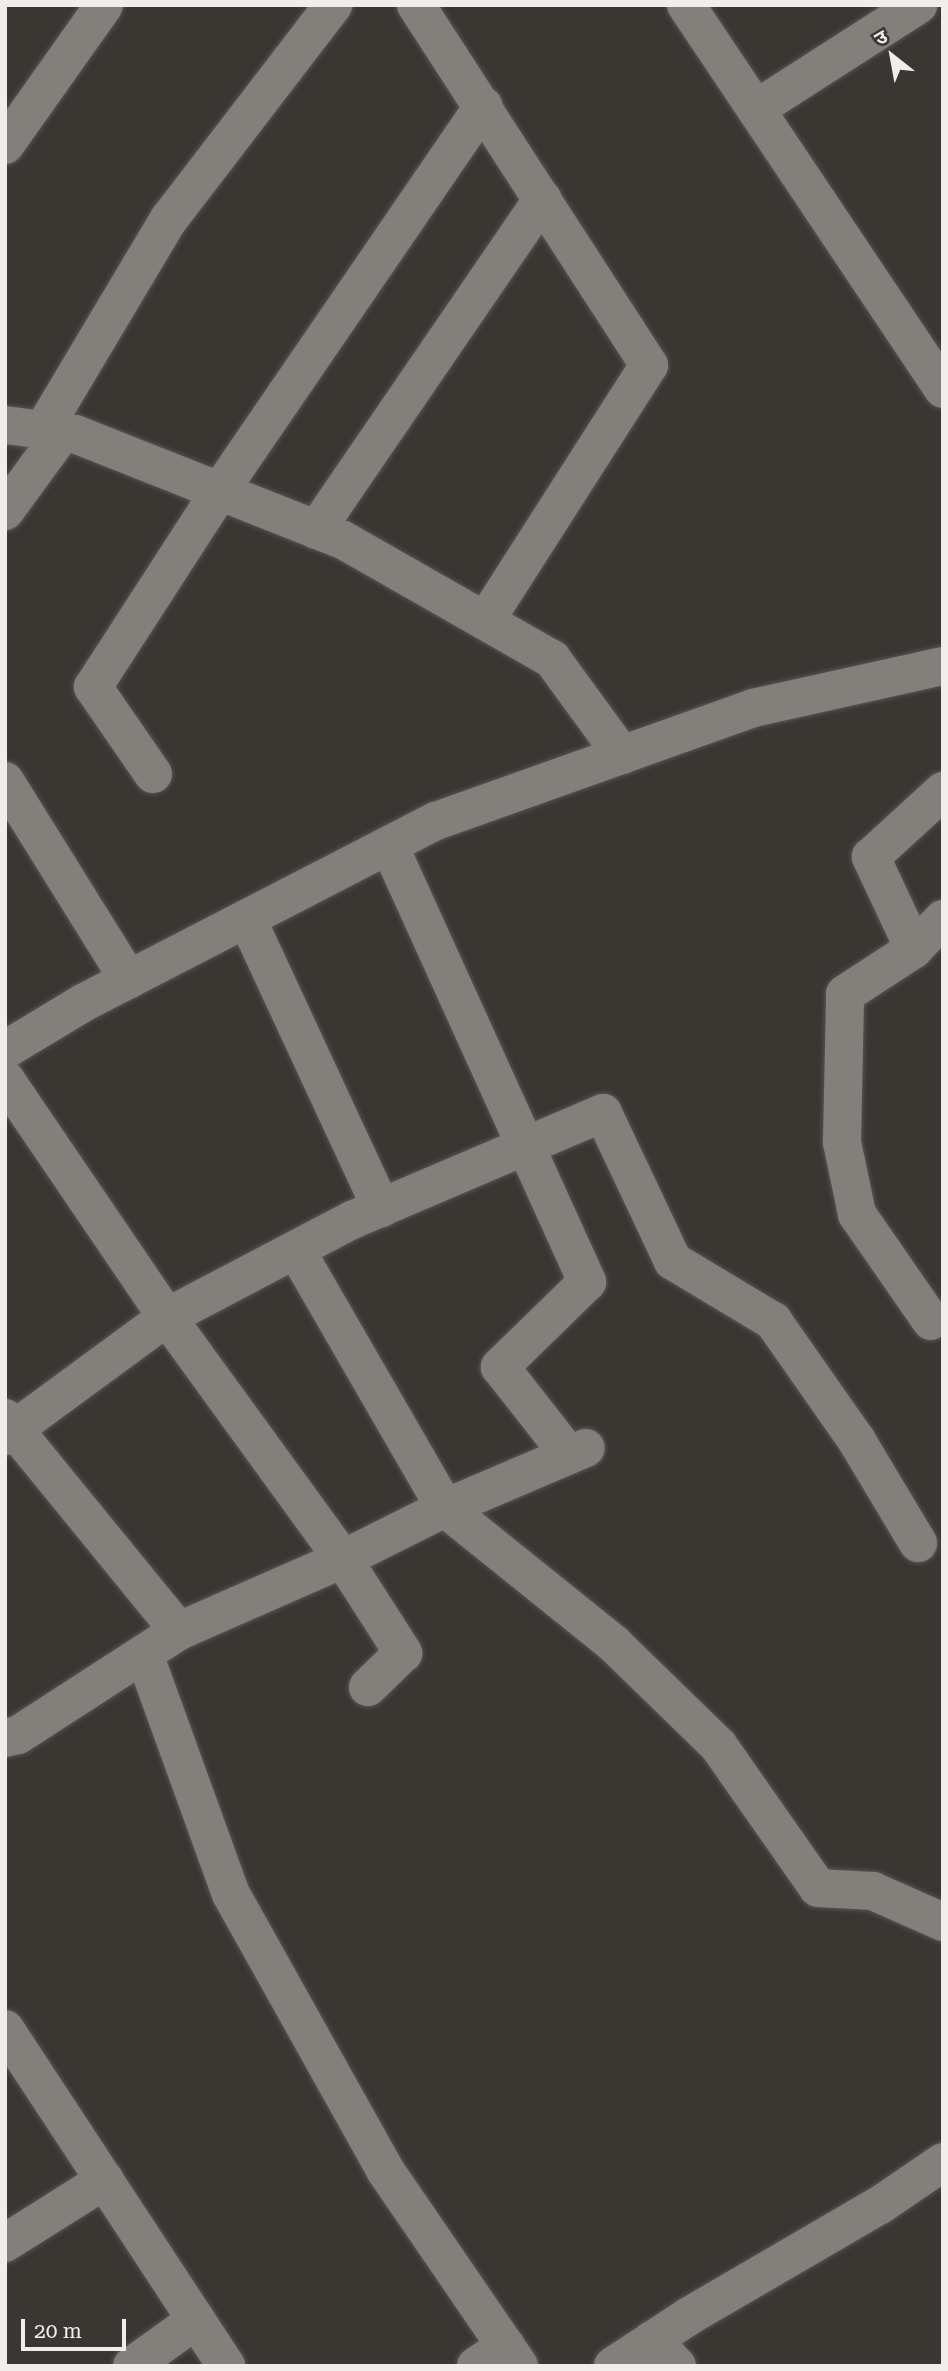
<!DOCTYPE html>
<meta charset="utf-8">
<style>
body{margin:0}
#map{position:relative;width:948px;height:2371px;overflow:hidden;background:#3a3733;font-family:"Roboto Serif","Noto Sans Devanagari",serif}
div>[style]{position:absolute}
.roads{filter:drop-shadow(0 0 2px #575451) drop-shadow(0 0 2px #575451)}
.minor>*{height:38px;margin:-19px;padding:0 19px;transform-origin:19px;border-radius:19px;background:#83807b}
span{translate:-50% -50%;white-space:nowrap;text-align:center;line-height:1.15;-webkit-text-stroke:6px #3a3733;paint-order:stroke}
.frame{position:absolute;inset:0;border:7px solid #f0eeec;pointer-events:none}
.north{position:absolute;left:857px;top:21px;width:70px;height:70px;-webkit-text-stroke:5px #3a3733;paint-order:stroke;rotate:329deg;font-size:19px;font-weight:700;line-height:28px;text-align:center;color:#f0eeec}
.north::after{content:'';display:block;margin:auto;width:24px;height:32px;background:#f0eeec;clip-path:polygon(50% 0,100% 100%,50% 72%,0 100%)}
.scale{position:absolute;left:21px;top:2319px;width:105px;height:32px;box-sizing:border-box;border:4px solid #f0eeec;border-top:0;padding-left:9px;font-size:21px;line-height:24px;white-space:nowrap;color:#f0eeec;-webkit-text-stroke:5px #3a3733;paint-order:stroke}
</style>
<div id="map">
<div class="roads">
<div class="minor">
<i style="left:416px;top:5px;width:429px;rotate:57.1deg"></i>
<i style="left:649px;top:365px;width:304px;rotate:122.6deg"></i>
<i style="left:686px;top:5px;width:462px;rotate:56.2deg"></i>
<i style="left:756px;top:109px;width:193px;rotate:-32.7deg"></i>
<i style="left:5px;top:145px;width:171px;rotate:-54.7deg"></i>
<i style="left:5px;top:425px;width:71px;rotate:7.3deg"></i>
<i style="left:75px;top:434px;width:288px;rotate:21.6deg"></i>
<i style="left:343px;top:540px;width:241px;rotate:29.7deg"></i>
<i style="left:552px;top:659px;width:119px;rotate:53.9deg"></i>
<i style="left:43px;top:430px;width:246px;rotate:-59.2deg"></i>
<i style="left:169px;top:219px;width:270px;rotate:-52.5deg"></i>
<i style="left:5px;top:511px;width:97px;rotate:-53.8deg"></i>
<i style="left:316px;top:530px;width:401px;rotate:-55.6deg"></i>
<i style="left:153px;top:774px;width:106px;rotate:-124.6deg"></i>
<i style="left:93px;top:687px;width:232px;rotate:-57.1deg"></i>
<i style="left:219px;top:492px;width:468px;rotate:-55.6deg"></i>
<i style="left:5px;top:781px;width:234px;rotate:58.1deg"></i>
<i style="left:389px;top:845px;width:480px;rotate:65.6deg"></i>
<i style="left:587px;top:1282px;width:122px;rotate:135.7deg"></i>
<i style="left:500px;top:1367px;width:112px;rotate:51.9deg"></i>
<i style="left:247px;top:919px;width:319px;rotate:65.1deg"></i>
<i style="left:914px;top:949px;width:42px;rotate:-46deg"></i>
<i style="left:5px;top:1050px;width:91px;rotate:-31.1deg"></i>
<i style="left:83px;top:1003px;width:397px;rotate:-27.3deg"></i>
<i style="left:436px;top:821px;width:337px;rotate:-19.6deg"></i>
<i style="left:753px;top:708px;width:195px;rotate:-12.5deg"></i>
<i style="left:5px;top:1079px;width:288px;rotate:55.8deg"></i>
<i style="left:167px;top:1317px;width:299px;rotate:54deg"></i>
<i style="left:343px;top:1559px;width:112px;rotate:57.4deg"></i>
<i style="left:403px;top:1653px;width:49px;rotate:135.8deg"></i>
<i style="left:296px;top:1250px;width:298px;rotate:60deg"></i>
<i style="left:445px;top:1508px;width:217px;rotate:38.8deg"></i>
<i style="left:614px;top:1644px;width:145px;rotate:44.2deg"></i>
<i style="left:718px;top:1745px;width:174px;rotate:55deg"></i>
<i style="left:818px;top:1888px;width:55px;rotate:3.1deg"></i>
<i style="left:873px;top:1891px;width:77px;rotate:23.9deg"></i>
<i style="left:931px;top:1321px;width:130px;rotate:-124.7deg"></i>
<i style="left:857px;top:1214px;width:74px;rotate:-101.8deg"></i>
<i style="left:842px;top:1142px;width:148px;rotate:-88.8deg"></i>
<i style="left:845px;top:994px;width:82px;rotate:-33.1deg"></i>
<i style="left:914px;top:949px;width:102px;rotate:-115.1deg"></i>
<i style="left:871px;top:857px;width:98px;rotate:-42.5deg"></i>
<i style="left:5px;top:1418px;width:275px;rotate:50.8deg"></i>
<i style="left:5px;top:1436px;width:201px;rotate:-36.3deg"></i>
<i style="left:167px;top:1317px;width:209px;rotate:-27.7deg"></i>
<i style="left:352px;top:1220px;width:273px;rotate:-23.1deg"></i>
<i style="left:603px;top:1113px;width:164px;rotate:64.7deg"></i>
<i style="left:673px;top:1261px;width:117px;rotate:31deg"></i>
<i style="left:773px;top:1321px;width:146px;rotate:55deg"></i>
<i style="left:857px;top:1441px;width:119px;rotate:59.1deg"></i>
<i style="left:144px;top:1654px;width:255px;rotate:70.1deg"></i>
<i style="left:231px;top:1894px;width:316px;rotate:60.8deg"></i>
<i style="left:385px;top:2170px;width:237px;rotate:55.6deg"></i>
<i style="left:5px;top:1738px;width:13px;rotate:-13deg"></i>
<i style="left:18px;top:1735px;width:192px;rotate:-32.9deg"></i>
<i style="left:179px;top:1631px;width:179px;rotate:-23.7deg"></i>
<i style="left:343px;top:1559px;width:114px;rotate:-26.6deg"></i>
<i style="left:445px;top:1508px;width:153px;rotate:-23.1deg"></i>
<i style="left:5px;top:2029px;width:403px;rotate:56.7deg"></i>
<i style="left:5px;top:2243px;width:118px;rotate:-32.2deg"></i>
<i style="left:652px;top:2340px;width:36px;rotate:46deg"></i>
<i style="left:132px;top:2366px;width:79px;rotate:-35.7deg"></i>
<i style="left:476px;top:2366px;width:36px;rotate:-34deg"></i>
<i style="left:613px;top:2366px;width:91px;rotate:-33.3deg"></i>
<i style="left:689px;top:2316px;width:221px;rotate:-30.2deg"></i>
<i style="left:880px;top:2205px;width:76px;rotate:-34.3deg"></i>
</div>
</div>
<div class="frame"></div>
<div class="north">उ</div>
<div class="scale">20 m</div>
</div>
